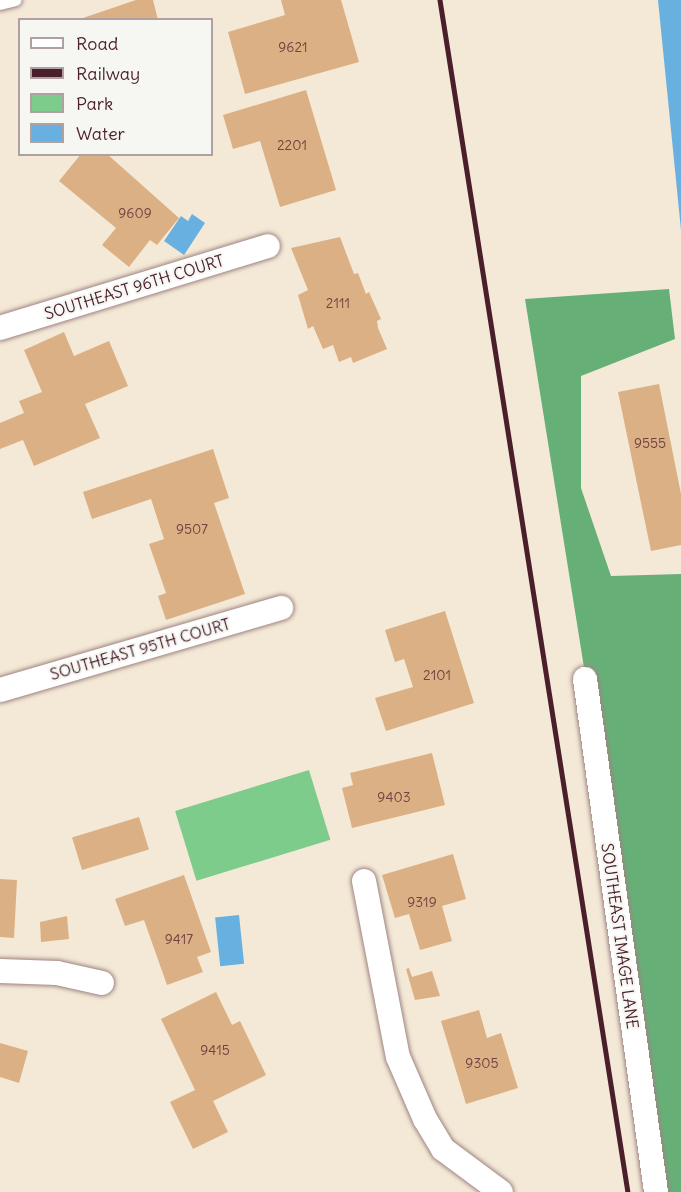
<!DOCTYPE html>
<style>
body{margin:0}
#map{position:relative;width:681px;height:1192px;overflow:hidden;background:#f4e9d7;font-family:Delius,sans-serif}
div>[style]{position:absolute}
.green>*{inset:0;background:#7dcc8c;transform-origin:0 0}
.forest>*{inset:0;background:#66b078}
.water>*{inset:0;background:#68b0df;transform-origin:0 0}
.building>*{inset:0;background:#dbb084;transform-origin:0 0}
.roads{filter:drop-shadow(0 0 2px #9f8481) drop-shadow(0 0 2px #9f8481)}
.lane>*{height:12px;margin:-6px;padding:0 6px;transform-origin:6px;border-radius:6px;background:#fff}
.street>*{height:24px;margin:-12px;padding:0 12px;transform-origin:12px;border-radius:12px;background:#fff}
.rail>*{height:4.5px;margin:-2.25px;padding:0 2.25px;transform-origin:2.25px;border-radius:2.25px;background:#4a1f2b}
span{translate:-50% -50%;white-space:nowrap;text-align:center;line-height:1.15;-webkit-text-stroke:4.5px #f6f6f2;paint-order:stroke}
.number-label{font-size:14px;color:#6e4341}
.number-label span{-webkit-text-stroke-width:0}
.street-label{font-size:16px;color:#4a1f2b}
.legend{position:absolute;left:18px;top:18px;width:195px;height:138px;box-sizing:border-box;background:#f6f6f2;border:2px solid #b1a0a2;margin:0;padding:8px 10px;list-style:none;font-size:18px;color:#4a1f2b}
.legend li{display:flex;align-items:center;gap:12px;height:30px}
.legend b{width:30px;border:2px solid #b1a0a2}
</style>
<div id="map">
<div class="green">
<i style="left:309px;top:770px;width:73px;height:140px;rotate:73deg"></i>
</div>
<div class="forest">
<i style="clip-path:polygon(669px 289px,675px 339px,581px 376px,581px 488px,611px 576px,681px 574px,681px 1192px,668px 1192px,525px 299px)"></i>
</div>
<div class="water">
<i style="clip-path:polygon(658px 0,681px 0,681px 230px)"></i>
<i style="clip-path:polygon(192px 214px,205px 223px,184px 255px,164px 241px,181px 216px,188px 221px)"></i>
<i style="left:239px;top:915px;width:49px;height:24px;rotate:84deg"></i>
</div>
<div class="building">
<i style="clip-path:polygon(136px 0,153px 0,158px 20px,77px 20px)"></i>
<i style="clip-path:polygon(281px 0,341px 0,359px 62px,245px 94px,228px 32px,285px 15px)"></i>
<i style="clip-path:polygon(306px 90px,336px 190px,280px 207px,260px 141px,233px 149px,223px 115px)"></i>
<i style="clip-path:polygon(81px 154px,107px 154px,179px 218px,157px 245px,150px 240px,129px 267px,102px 245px,116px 228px,59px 181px)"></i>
<i style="clip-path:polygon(340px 237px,354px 274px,358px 273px,366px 294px,369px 292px,381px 319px,377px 321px,378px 328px,387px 349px,353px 363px,351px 357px,339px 362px,333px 345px,323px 349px,313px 326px,308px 329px,298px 295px,308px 290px,291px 248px)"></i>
<i style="clip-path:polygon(64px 332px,74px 356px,109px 341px,128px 386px,85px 404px,100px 438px,34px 466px,23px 440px,0 449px,0 423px,24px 413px,19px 401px,42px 392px,24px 350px)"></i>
<i style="clip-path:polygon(659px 384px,681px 494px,681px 545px,651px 551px,618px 392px)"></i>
<i style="clip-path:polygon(213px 449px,229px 498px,214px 503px,245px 594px,166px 620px,158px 596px,166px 593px,149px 544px,164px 539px,151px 499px,92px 519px,83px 492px)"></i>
<i style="clip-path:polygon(445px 611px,474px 703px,386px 731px,375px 698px,413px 687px,404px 659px,395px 662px,385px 630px)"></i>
<i style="clip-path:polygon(432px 753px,445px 805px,352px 828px,342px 788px,353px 785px,350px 773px)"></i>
<i style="left:139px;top:817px;width:34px;height:70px;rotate:73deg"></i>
<i style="clip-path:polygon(453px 854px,466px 899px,442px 906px,452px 941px,420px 950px,409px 914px,395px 918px,382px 875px)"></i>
<i style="clip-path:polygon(184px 875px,211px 952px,197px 957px,203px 972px,167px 985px,144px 920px,125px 926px,115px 899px)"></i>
<i style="clip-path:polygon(0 879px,17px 880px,14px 938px,0 937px)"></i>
<i style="clip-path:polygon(67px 916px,69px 939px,41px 942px,40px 922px)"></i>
<i style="clip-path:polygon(409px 968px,412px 977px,432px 971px,440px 996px,415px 1000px,406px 969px)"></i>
<i style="clip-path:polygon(216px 992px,232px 1025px,240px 1021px,266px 1075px,213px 1101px,228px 1132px,193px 1149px,170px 1102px,195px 1090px,161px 1019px)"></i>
<i style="clip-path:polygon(479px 1010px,487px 1038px,501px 1033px,518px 1088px,466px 1104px,441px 1021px)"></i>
<i style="clip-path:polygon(0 1043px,28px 1051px,19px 1083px,0 1077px)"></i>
</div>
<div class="roads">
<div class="lane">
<i style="left:0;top:4px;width:16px;rotate:-14deg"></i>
</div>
<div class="street">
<i style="left:0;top:328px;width:280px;rotate:-17deg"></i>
<i style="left:585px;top:679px;width:518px;rotate:82.12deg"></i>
<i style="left:0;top:690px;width:293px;rotate:-16.3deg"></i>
<i style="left:364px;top:881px;width:179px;rotate:79.1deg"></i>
<i style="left:398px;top:1057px;width:68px;rotate:66.5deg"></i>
<i style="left:425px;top:1119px;width:35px;rotate:59deg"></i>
<i style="left:443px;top:1149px;width:72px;rotate:36.6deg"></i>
<i style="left:0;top:971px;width:57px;rotate:2deg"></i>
<i style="left:57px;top:973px;width:46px;rotate:12.5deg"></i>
</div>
</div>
<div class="rail">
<i style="left:440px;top:0;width:1207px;rotate:81.04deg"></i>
</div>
<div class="number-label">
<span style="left:293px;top:47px">9621</span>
<span style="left:292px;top:145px">2201</span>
<span style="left:135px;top:213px">9609</span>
<span style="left:338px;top:303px">2111</span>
<span style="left:650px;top:443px">9555</span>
<span style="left:192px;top:529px">9507</span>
<span style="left:437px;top:675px">2101</span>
<span style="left:394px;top:797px">9403</span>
<span style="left:422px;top:902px">9319</span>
<span style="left:179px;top:939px">9417</span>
<span style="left:215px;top:1050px">9415</span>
<span style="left:482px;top:1063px">9305</span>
</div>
<div class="street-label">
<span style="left:134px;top:287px;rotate:-17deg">SOUTHEAST 96TH COURT</span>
<span style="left:140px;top:649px;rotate:-16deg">SOUTHEAST 95TH COURT</span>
<span style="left:620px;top:936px;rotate:82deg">SOUTHEAST IMAGE LANE</span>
</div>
<ul class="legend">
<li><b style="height:8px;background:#fff"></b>Road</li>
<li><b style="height:8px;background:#4a1f2b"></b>Railway</li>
<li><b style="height:16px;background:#7dcc8c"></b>Park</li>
<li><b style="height:16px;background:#68b0df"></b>Water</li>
</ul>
</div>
